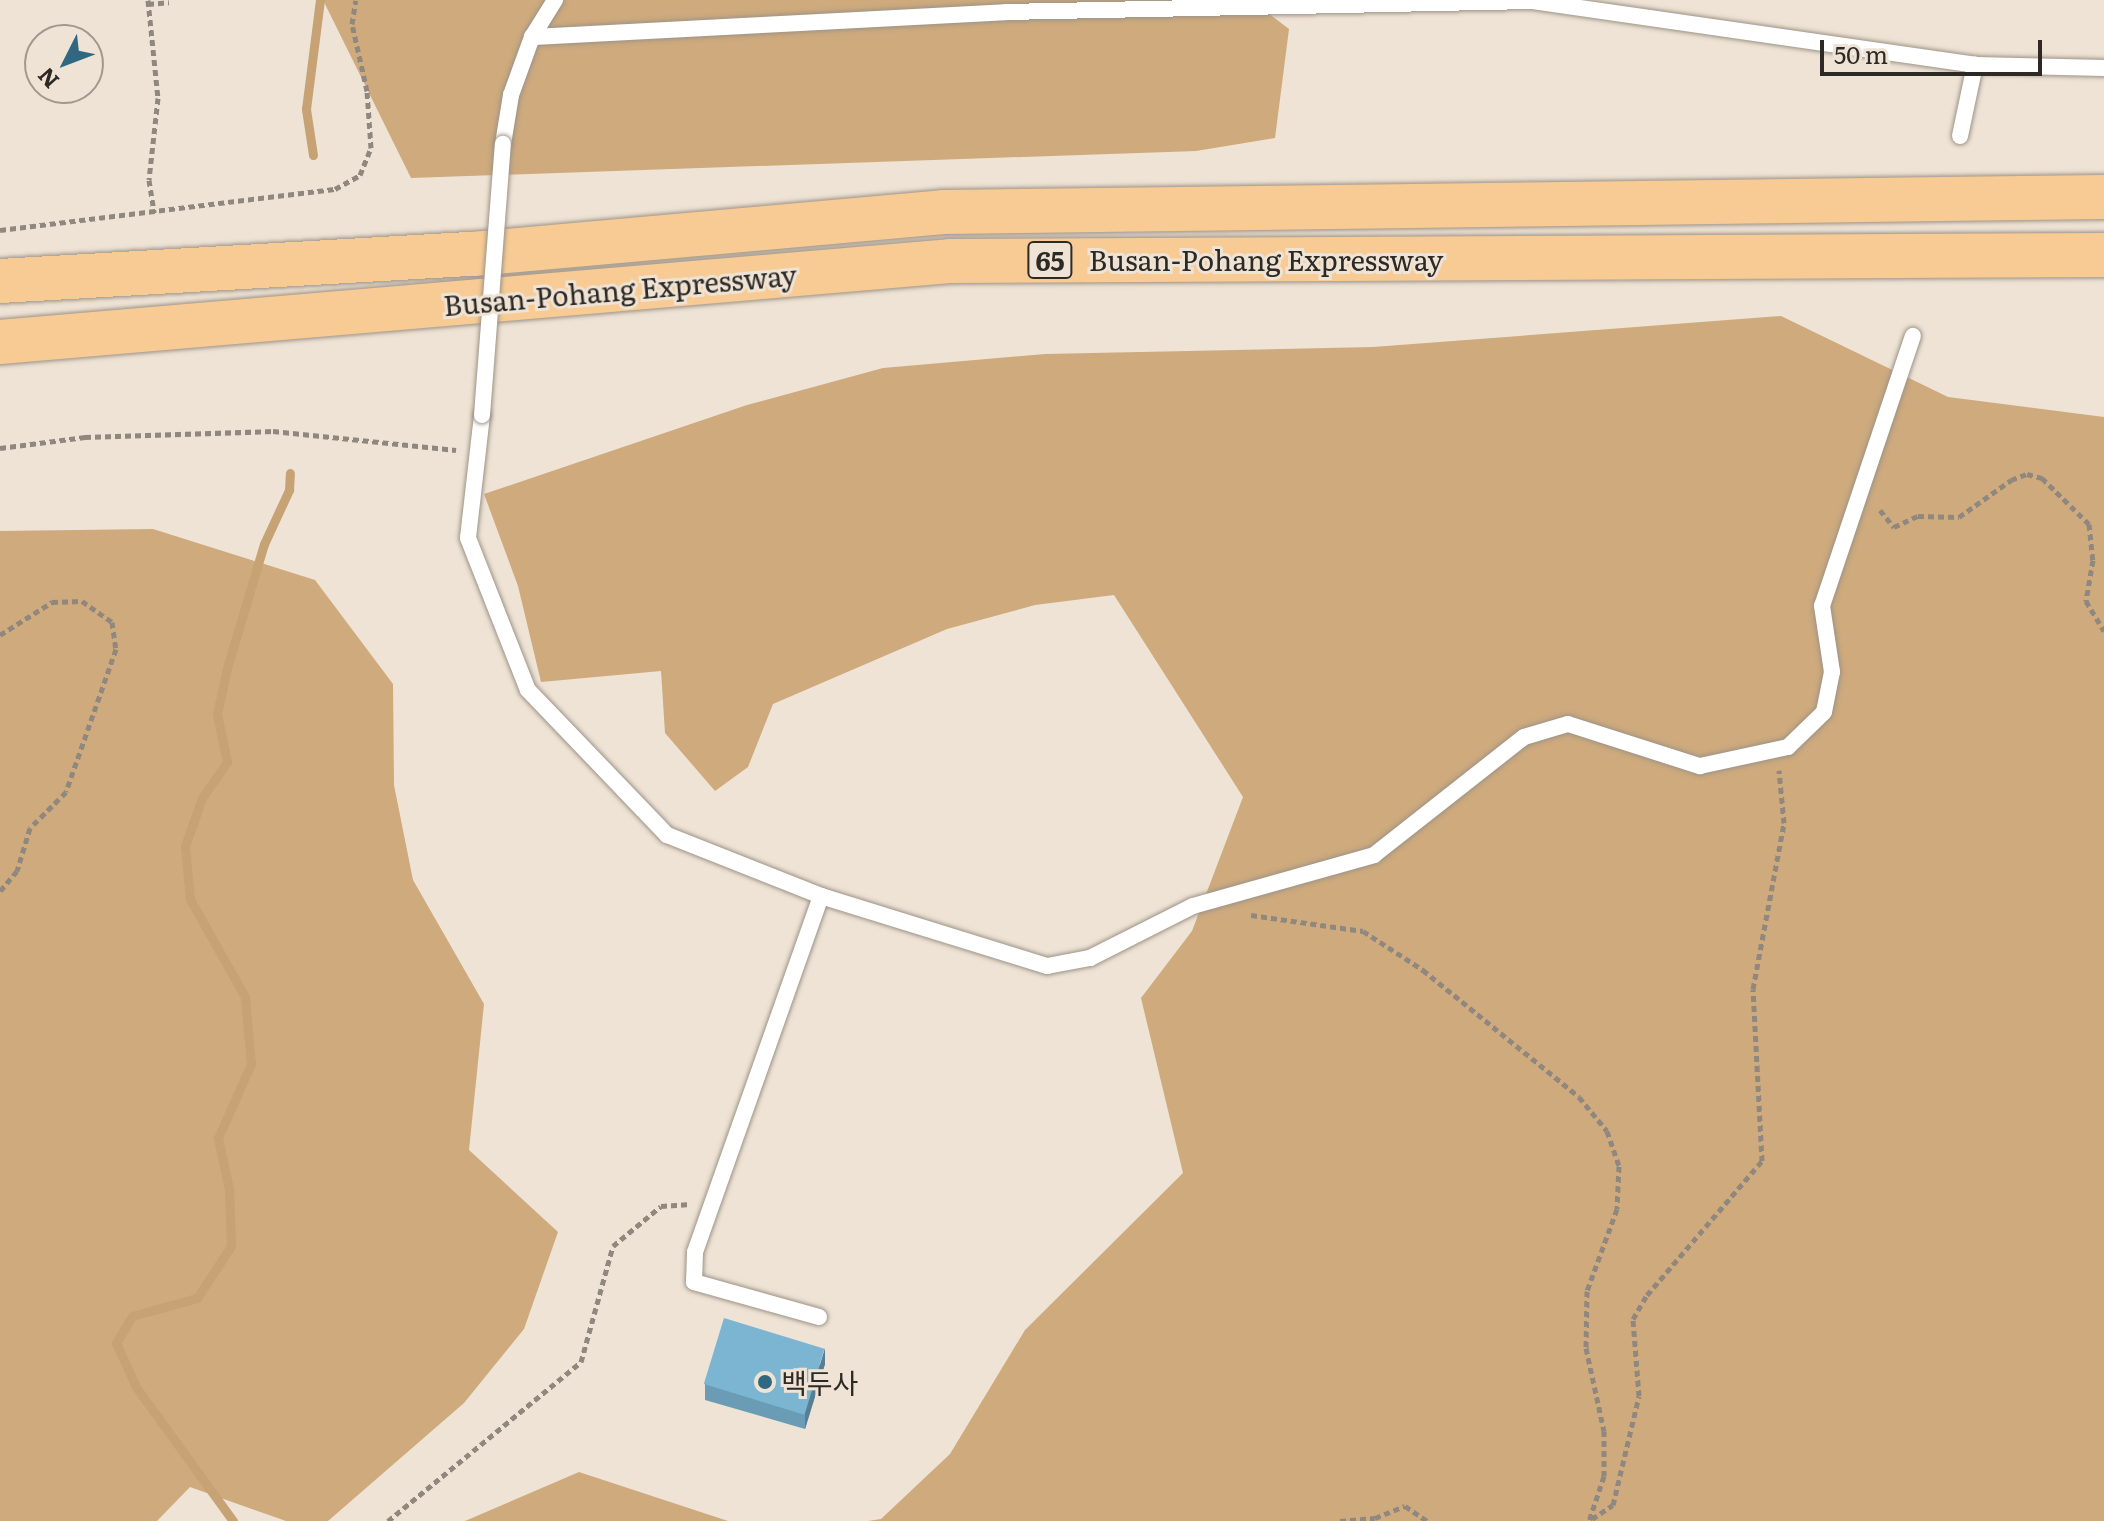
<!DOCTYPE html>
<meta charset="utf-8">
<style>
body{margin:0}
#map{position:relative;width:2104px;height:1521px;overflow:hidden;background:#eee3d5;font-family:Literata,"Noto Sans KR",serif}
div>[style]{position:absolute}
.forest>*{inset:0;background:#ceaa7d}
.stream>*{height:9px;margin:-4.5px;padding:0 4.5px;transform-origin:4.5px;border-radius:4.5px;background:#c6a275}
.path>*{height:5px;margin-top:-2.5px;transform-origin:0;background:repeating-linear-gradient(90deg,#90887f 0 6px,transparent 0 10px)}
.roads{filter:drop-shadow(0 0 2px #9d9386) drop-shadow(0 0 2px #9d9386)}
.service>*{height:16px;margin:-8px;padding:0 8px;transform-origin:8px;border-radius:8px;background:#fff}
.motorway>*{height:44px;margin:-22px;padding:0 22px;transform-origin:22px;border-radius:22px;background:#f8cb94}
.bridges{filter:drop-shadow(0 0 2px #9d9386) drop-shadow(0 0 2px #9d9386)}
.service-bridge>*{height:16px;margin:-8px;padding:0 8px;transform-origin:8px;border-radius:8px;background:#fff}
.wall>*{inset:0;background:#6a9cb5}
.shaded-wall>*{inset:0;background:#567f93}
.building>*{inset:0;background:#7bb5d2;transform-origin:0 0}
.dots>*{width:22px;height:22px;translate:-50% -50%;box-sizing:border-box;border:4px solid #eee3d5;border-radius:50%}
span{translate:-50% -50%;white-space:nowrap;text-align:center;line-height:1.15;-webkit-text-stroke:6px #eee3d5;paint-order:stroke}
.shield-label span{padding:2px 6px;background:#eee3d5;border:2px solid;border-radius:6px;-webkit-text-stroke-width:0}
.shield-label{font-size:26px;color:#2d2924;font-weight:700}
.street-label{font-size:28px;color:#2d2924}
.poi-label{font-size:28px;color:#2d2924}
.left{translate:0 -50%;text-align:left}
.north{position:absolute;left:24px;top:24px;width:80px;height:80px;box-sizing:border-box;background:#eee3d5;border:2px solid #a1998e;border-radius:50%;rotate:228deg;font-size:22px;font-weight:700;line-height:32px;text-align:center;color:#2d2924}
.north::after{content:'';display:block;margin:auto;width:28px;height:36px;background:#306882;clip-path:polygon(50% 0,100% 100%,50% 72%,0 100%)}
.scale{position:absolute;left:1820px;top:40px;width:222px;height:36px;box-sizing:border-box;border:4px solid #2d2924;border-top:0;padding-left:10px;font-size:24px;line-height:28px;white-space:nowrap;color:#2d2924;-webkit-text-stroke:6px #eee3d5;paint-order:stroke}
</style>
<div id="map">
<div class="forest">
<i style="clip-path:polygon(323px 0,1251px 0,1289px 29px,1275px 138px,1196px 151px,411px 178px)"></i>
<i style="clip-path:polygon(1781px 316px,1948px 397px,2104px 417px,2104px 1521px,868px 1521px,881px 1519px,950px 1454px,1025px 1330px,1183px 1173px,1141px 998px,1192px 931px,1243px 797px,1114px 595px,1035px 605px,947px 629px,773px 704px,748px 767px,715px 791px,665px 733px,661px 671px,541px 682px,518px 586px,484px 494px,747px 405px,883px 368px,1045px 354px,1373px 347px)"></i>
<i style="clip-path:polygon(153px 529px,315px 580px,393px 684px,394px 785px,413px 880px,484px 1004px,469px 1150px,558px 1232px,524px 1329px,464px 1403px,328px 1521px,286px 1521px,190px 1487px,157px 1521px,0 1521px,0 531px)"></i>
<i style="clip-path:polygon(579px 1472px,728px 1521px,465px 1521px)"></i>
</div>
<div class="stream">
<i style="left:313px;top:155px;width:47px;rotate:-98.7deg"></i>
<i style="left:306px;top:109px;width:110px;rotate:-82.7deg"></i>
<i style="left:233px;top:1521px;width:165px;rotate:-125.9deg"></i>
<i style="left:136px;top:1387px;width:48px;rotate:-114.4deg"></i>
<i style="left:116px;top:1343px;width:31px;rotate:-59deg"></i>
<i style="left:132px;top:1316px;width:67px;rotate:-15.5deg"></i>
<i style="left:197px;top:1298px;width:62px;rotate:-56.8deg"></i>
<i style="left:231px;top:1246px;width:57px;rotate:-92deg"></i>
<i style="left:229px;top:1189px;width:52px;rotate:-102.2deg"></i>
<i style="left:218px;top:1138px;width:81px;rotate:-66deg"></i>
<i style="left:251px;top:1064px;width:67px;rotate:-95.1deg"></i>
<i style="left:245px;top:997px;width:112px;rotate:-119.3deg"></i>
<i style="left:190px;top:899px;width:53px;rotate:-95.4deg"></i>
<i style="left:185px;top:846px;width:51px;rotate:-70.5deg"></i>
<i style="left:202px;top:798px;width:44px;rotate:-55.2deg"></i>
<i style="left:227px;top:762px;width:49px;rotate:-101.8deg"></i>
<i style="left:217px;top:714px;width:47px;rotate:-77.7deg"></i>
<i style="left:227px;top:668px;width:129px;rotate:-73.4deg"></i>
<i style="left:264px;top:544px;width:60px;rotate:-65.2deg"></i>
<i style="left:289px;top:490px;width:17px;rotate:-87deg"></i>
</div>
<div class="path">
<i style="left:148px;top:0;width:99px;rotate:84.2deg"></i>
<i style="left:158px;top:98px;width:82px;rotate:96.3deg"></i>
<i style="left:149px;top:180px;width:33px;rotate:81deg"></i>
<i style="left:148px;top:4px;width:21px;rotate:-5deg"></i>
<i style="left:0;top:230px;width:337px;rotate:-7deg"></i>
<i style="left:335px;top:189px;width:29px;rotate:-29deg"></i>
<i style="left:360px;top:175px;width:29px;rotate:-68deg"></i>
<i style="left:371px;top:148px;width:57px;rotate:-94deg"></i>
<i style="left:367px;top:91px;width:69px;rotate:-102.6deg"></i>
<i style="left:352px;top:24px;width:24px;rotate:-81deg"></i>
<i style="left:0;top:448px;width:86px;rotate:-7.4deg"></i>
<i style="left:85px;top:437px;width:188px;rotate:-1.8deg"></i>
<i style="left:273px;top:431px;width:184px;rotate:5.9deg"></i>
<i style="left:1880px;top:510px;width:22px;rotate:51deg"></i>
<i style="left:1894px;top:527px;width:26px;rotate:-25deg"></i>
<i style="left:1918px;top:516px;width:41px;rotate:1.4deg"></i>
<i style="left:1959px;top:517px;width:64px;rotate:-35.4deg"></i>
<i style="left:2011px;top:480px;width:17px;rotate:-21deg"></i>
<i style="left:2027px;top:474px;width:16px;rotate:15deg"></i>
<i style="left:2042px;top:478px;width:66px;rotate:44.4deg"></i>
<i style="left:2089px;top:524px;width:36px;rotate:84deg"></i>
<i style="left:2093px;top:560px;width:42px;rotate:99.7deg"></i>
<i style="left:2086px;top:601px;width:35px;rotate:59deg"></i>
<i style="left:0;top:635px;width:62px;rotate:-32.4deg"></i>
<i style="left:52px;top:602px;width:30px;rotate:-2deg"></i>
<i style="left:82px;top:601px;width:37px;rotate:35deg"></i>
<i style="left:112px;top:622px;width:27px;rotate:82deg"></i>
<i style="left:116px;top:649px;width:151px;rotate:109.3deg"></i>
<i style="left:66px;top:792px;width:51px;rotate:135deg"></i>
<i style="left:30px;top:828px;width:45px;rotate:106.8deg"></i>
<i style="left:17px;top:871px;width:26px;rotate:130deg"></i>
<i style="left:1251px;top:915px;width:113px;rotate:8.1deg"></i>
<i style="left:1363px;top:931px;width:72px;rotate:33deg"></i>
<i style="left:1423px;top:970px;width:201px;rotate:39.1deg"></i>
<i style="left:1579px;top:1097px;width:44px;rotate:50.5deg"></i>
<i style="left:1607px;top:1131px;width:37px;rotate:71deg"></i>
<i style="left:1619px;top:1166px;width:43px;rotate:92.7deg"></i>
<i style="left:1617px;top:1209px;width:87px;rotate:110.1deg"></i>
<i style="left:1587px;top:1291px;width:57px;rotate:91deg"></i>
<i style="left:1586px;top:1348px;width:85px;rotate:77.8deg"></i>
<i style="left:1604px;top:1431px;width:45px;rotate:90deg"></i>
<i style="left:1604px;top:1476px;width:47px;rotate:108.4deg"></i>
<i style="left:1592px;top:1519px;width:25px;rotate:-34deg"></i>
<i style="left:1613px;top:1505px;width:112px;rotate:-76.6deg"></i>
<i style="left:1639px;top:1396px;width:77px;rotate:-94.5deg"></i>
<i style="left:1633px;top:1319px;width:28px;rotate:-60deg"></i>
<i style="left:1647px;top:1295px;width:177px;rotate:-49.4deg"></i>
<i style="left:1762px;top:1161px;width:172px;rotate:-93deg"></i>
<i style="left:1753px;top:989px;width:169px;rotate:-79.4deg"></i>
<i style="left:1784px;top:823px;width:53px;rotate:-95.4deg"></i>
<i style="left:388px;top:1521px;width:250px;rotate:-39.5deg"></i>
<i style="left:581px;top:1362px;width:120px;rotate:-74.6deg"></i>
<i style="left:613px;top:1246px;width:62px;rotate:-39.8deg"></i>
<i style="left:661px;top:1206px;width:30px;rotate:-4deg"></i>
<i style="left:1340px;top:1521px;width:35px;rotate:-5deg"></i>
<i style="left:1375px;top:1518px;width:32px;rotate:-22deg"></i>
<i style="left:1405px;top:1506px;width:27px;rotate:34deg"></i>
</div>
<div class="roads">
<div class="service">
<i style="left:532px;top:37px;width:475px;rotate:-3deg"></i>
<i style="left:1006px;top:12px;width:526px;rotate:-1.2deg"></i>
<i style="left:1532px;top:1px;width:448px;rotate:8.2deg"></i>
<i style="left:1960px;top:136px;width:73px;rotate:-78.1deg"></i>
<i style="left:1975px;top:65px;width:129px;rotate:1.3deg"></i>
<i style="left:503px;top:144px;width:50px;rotate:-80.7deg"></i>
<i style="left:511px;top:95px;width:62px;rotate:-70.1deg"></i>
<i style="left:532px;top:37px;width:44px;rotate:-58.1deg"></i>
<i style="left:482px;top:415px;width:124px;rotate:96.5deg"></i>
<i style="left:468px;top:538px;width:163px;rotate:68.5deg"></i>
<i style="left:528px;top:690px;width:201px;rotate:46.2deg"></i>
<i style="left:667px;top:835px;width:166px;rotate:21.6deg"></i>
<i style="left:821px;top:896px;width:237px;rotate:17.2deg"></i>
<i style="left:1047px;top:966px;width:44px;rotate:-10.5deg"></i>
<i style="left:1090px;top:958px;width:115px;rotate:-26.8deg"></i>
<i style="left:1193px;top:906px;width:188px;rotate:-15.7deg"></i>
<i style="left:1374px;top:855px;width:191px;rotate:-38.2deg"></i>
<i style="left:1524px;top:737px;width:46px;rotate:-16.5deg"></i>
<i style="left:1568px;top:724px;width:139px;rotate:17.7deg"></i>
<i style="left:1700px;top:766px;width:90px;rotate:-12.2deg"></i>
<i style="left:1788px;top:747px;width:50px;rotate:-44.2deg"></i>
<i style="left:1824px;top:712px;width:41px;rotate:-78.7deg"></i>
<i style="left:1832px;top:672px;width:67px;rotate:-98.6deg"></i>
<i style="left:1822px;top:606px;width:285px;rotate:-71.4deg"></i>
<i style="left:819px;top:1317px;width:130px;rotate:-164.4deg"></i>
<i style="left:694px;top:1282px;width:30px;rotate:-88deg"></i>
<i style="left:695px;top:1252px;width:378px;rotate:-70.5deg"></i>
</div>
<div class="motorway">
<i style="left:0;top:281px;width:474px;rotate:-3.3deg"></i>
<i style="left:473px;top:254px;width:472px;rotate:-5.1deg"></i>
<i style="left:943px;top:212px;width:1161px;rotate:-0.74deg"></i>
<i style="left:0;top:342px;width:953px;rotate:-4.87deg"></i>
<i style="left:950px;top:261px;width:1154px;rotate:-0.3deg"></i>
</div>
</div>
<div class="bridges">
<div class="service-bridge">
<i style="left:482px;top:415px;width:272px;rotate:-85.6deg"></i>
</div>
</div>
<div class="wall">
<i style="clip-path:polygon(825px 1364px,805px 1429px,705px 1400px,705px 1384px)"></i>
</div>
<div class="shaded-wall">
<i style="clip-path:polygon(825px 1348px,825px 1364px,805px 1429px,805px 1414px)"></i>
</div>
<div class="building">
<i style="left:724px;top:1318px;width:105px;height:69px;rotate:17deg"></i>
</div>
<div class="dots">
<i style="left:765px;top:1382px;background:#306882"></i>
</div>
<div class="shield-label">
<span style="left:1050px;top:260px">65</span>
</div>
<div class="street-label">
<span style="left:1266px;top:259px">Busan-Pohang Expressway</span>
<span style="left:620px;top:289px;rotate:-5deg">Busan-Pohang Expressway</span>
</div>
<div class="poi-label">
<span class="left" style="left:781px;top:1382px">백두사</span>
</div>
<div class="north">N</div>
<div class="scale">50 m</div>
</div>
